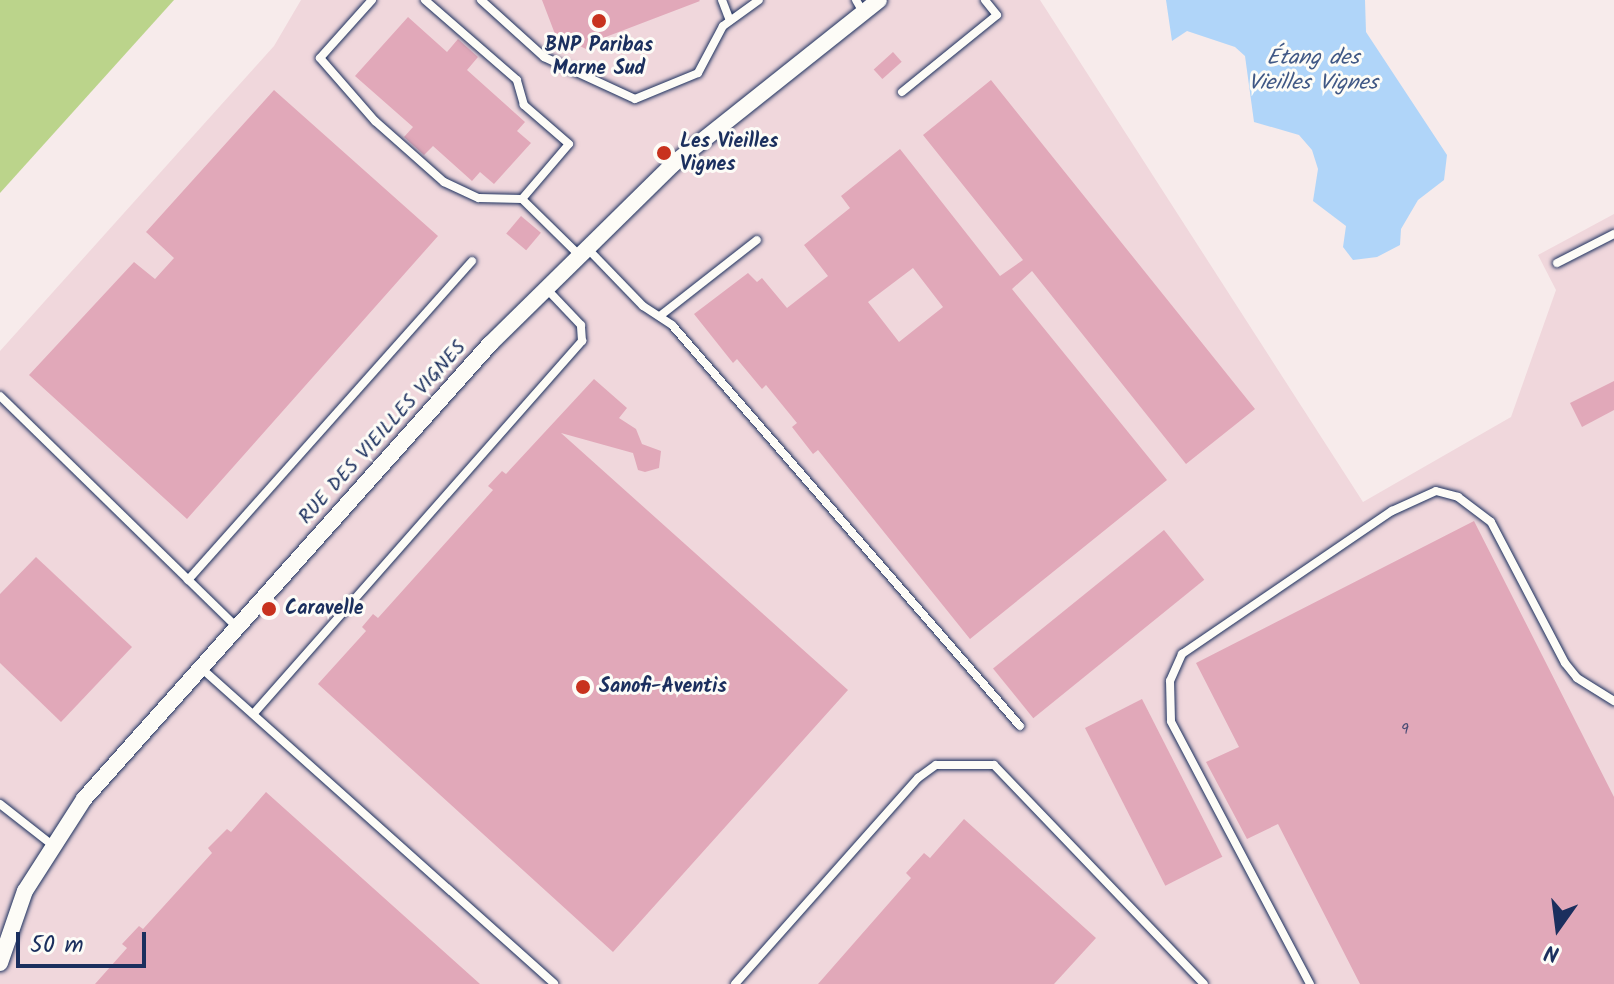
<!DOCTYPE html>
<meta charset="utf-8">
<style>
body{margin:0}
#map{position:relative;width:1614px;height:984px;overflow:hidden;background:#f7ebeb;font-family:Kalam,sans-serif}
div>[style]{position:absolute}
.built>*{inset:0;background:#f0d7dc}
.green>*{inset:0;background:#bbd48b}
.water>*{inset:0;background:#b0d5f9}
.building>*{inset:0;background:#e1a8b9;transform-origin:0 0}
.roads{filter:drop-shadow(0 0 2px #1b2f5e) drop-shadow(0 0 2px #1b2f5e)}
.lane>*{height:8px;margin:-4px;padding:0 4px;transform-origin:4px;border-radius:4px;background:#fdfcf7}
.street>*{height:16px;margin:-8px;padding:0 8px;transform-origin:8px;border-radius:8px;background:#fdfcf7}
.dots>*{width:22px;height:22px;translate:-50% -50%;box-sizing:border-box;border:4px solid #fdfcf7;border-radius:50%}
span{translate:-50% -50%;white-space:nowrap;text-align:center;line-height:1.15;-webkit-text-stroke:6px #fdfcf7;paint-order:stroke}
.number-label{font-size:16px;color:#4c4d75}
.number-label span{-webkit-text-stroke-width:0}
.poi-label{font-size:20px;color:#1b2f5e;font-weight:700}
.left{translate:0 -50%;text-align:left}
.street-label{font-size:20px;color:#1b2f5e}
.water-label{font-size:22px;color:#405885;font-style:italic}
.north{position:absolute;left:1518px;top:888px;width:80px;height:80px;-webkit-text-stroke:6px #fdfcf7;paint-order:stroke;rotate:194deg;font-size:22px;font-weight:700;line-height:32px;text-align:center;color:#1b2f5e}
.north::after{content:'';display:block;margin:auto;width:28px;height:36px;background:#1b2f5e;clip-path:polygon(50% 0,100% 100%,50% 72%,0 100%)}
.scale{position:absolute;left:16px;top:932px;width:130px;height:36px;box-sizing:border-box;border:4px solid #1b2f5e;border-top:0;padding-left:10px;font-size:24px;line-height:28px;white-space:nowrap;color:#1b2f5e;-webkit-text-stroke:6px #fdfcf7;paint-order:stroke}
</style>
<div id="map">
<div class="built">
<i style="clip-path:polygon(301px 0,1040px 0,1363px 502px,1511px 417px,1556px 290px,1538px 255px,1614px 214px,1614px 984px,0 984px,0 351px,274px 46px)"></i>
</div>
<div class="green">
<i style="clip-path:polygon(0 0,174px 0,0 193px)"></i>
</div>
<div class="water">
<i style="clip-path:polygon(1166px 0,1365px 0,1366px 32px,1447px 155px,1444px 180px,1418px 200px,1401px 229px,1400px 245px,1377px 257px,1353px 260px,1343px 247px,1346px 226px,1313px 201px,1318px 169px,1312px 150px,1299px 135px,1254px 122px,1245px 56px,1235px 47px,1187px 31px,1172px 41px)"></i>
</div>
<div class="building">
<i style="clip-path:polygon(542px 0,699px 0,700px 1px,603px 38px,605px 43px,588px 50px,555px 34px)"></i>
<i style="clip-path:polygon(408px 17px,447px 52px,458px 39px,478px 57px,467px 70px,525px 122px,517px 131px,531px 143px,494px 184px,480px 172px,472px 181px,433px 146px,424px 155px,404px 137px,413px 127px,355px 76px)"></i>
<i style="left:893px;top:52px;width:13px;height:26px;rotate:48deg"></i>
<i style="clip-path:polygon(evenodd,991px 80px,1255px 409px,1186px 464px,1032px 271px,1012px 289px,1167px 480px,970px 639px,818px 450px,813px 454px,792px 427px,797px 423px,766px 385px,762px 389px,737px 359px,733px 363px,694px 314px,748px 273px,757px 282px,762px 278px,787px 308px,828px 276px,804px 245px,850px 208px,841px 196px,900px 149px,1000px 276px,1023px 260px,923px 135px,991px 80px,913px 268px,943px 307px,899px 342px,868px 302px,913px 268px)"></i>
<i style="clip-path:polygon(274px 90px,438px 236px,187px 519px,29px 375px,134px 262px,155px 279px,174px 258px,146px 232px)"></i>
<i style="left:521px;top:216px;width:26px;height:23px;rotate:40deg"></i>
<i style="clip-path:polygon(594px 379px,627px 408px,619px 418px,636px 429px,642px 444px,661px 451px,659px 468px,645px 472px,638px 470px,633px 453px,561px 433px,848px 690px,613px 952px,318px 684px,366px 631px,362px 627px,373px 614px,378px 618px,493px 490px,488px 486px,502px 471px,506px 474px)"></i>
<i style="clip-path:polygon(1614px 381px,1614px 410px,1582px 427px,1570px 403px)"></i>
<i style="clip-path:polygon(1474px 521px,1614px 797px,1614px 984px,1360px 984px,1278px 824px,1247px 839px,1206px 762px,1239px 747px,1196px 663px)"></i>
<i style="left:1164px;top:530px;width:64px;height:220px;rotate:51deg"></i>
<i style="clip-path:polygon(36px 557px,132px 647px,61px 722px,0 663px,0 594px)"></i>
<i style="left:1142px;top:699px;width:177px;height:64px;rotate:63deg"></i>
<i style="clip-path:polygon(266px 792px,480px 984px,95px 984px,127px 948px,122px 944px,139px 926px,143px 929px,212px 853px,208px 848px,227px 829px,231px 832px)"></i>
<i style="clip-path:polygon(964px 819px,1096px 938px,1054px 984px,818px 984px,911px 878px,906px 873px,924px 853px,930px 858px)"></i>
</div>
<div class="roads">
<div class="lane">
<i style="left:372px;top:0;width:78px;rotate:131.9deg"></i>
<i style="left:320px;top:58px;width:84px;rotate:48.9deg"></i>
<i style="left:375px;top:121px;width:92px;rotate:41.5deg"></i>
<i style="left:444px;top:182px;width:38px;rotate:25deg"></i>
<i style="left:479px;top:198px;width:43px;rotate:1.3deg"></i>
<i style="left:522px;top:199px;width:72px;rotate:-49.5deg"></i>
<i style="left:569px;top:144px;width:60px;rotate:-139.1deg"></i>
<i style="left:524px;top:105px;width:26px;rotate:-106deg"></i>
<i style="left:517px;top:80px;width:122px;rotate:-139deg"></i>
<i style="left:481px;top:0;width:85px;rotate:42.1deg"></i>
<i style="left:544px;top:57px;width:100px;rotate:24.8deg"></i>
<i style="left:635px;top:99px;width:68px;rotate:-22.4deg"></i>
<i style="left:698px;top:73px;width:53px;rotate:-62deg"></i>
<i style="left:723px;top:26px;width:44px;rotate:-35.8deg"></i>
<i style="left:722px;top:0;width:22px;rotate:69deg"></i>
<i style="left:856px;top:0;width:14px;rotate:60deg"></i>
<i style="left:902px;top:92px;width:122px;rotate:-39deg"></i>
<i style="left:997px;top:15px;width:19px;rotate:-129deg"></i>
<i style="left:522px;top:199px;width:78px;rotate:44.5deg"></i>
<i style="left:586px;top:247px;width:82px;rotate:46deg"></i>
<i style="left:643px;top:306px;width:35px;rotate:33deg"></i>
<i style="left:672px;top:325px;width:531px;rotate:49.05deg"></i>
<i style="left:1557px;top:263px;width:64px;rotate:-27deg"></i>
<i style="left:660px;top:316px;width:123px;rotate:-38.1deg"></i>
<i style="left:0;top:396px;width:330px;rotate:44.3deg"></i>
<i style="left:188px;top:580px;width:427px;rotate:-48.3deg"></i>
<i style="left:200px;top:667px;width:475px;rotate:41.8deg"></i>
<i style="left:255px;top:712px;width:495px;rotate:-48.6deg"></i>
<i style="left:582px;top:341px;width:16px;rotate:-94deg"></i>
<i style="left:581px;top:325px;width:52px;rotate:-133.5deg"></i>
<i style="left:0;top:804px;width:65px;rotate:38.1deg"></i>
<i style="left:735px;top:984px;width:276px;rotate:-48.4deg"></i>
<i style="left:918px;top:778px;width:22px;rotate:-36deg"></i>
<i style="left:936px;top:765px;width:58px"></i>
<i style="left:994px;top:765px;width:303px;rotate:46.2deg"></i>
<i style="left:1310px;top:984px;width:297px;rotate:-117.9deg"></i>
<i style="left:1171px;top:721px;width:40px;rotate:-91.4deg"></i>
<i style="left:1170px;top:681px;width:30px;rotate:-66deg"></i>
<i style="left:1182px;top:654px;width:254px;rotate:-34.3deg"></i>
<i style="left:1392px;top:511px;width:48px;rotate:-24.4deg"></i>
<i style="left:1436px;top:491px;width:23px;rotate:15deg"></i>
<i style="left:1458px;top:497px;width:41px;rotate:37.1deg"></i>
<i style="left:1491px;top:522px;width:159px;rotate:62.3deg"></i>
<i style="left:1565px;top:663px;width:19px;rotate:51deg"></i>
<i style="left:1577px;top:678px;width:44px;rotate:31.9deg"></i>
</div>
<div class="street">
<i style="left:0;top:963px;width:76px;rotate:-70.9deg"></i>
<i style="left:25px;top:891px;width:109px;rotate:-57.3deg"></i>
<i style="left:84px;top:799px;width:610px;rotate:-48.26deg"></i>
<i style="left:490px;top:344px;width:257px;rotate:-44.5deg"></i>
<i style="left:673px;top:164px;width:263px;rotate:-38.5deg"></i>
</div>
</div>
<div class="dots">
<i style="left:599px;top:21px;background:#c8321e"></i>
<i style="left:664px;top:153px;background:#c8321e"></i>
<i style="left:269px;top:609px;background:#c8321e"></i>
<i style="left:583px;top:687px;background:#c8321e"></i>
</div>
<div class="number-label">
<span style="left:1405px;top:730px">9</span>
</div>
<div class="poi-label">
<span style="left:599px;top:58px">BNP Paribas<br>Marne Sud</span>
<span class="left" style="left:680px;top:154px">Les Vieilles<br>Vignes</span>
<span class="left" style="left:285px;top:609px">Caravelle</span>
<span class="left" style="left:599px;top:687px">Sanofi-Aventis</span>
</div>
<div class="street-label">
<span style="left:383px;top:433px;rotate:-48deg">RUE DES VIEILLES VIGNES</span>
</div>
<div class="water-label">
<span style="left:1313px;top:71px">Étang des<br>Vieilles Vignes</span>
</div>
<div class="north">N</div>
<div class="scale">50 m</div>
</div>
